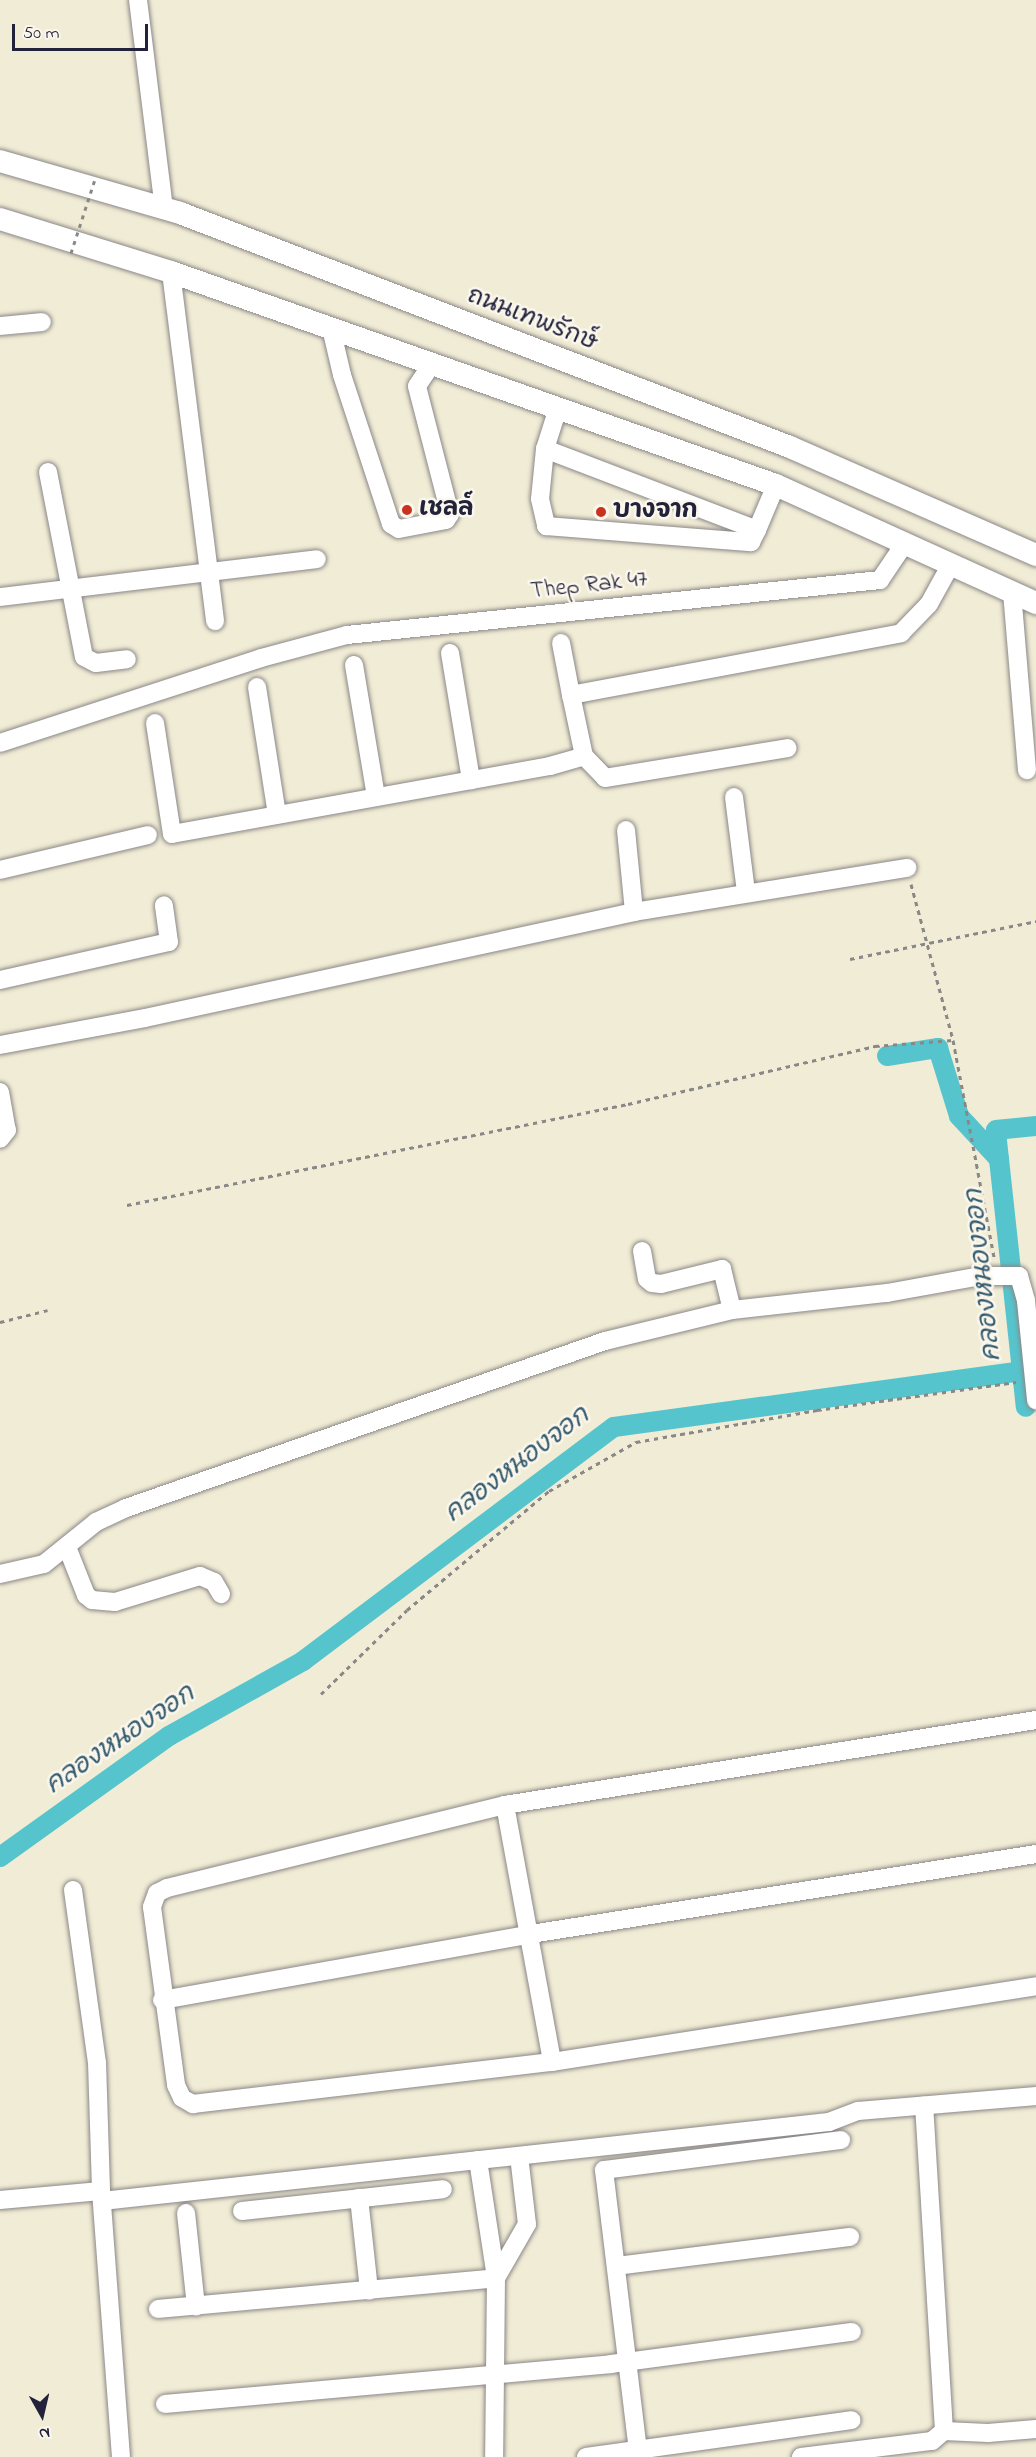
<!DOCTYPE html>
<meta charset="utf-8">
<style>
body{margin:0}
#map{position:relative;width:1036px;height:2457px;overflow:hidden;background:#f1ecd5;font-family:"Indie Flower","Playpen Sans Thai",sans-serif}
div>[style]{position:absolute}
.canal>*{height:20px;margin:-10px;padding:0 10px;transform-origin:10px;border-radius:10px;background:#56c4cc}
.path>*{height:3px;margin-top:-1.5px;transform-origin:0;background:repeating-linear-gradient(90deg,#8a8788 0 4.5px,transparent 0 9px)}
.roads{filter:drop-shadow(0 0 2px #8a8788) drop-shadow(0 0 2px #8a8788)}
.minor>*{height:18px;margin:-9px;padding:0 9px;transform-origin:9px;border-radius:9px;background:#fff}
.major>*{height:22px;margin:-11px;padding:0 11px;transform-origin:11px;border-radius:11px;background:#fff}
.path-bridge>*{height:3px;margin-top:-1.5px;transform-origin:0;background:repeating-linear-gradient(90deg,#8a8788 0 4.5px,transparent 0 9px)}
.dots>*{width:16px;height:16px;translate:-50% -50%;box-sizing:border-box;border:3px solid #fbf7ec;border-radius:50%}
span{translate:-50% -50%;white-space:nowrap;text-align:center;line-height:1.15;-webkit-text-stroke:5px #fbf7ec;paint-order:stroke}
.street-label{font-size:24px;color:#22223b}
.poi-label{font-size:24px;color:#22223b;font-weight:700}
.left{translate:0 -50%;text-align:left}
.water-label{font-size:26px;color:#345b6e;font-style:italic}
.north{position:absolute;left:12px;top:2385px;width:60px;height:60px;-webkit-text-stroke:4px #fbf7ec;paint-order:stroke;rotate:172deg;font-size:16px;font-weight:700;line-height:24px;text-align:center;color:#22223b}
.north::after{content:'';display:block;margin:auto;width:21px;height:27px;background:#22223b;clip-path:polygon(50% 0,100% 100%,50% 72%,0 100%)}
.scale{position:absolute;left:12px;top:24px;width:136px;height:27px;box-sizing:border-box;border:3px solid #22223b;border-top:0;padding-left:8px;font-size:18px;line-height:21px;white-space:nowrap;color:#22223b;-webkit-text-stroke:4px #fbf7ec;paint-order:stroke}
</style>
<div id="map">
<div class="canal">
<i style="left:887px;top:1056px;width:52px;rotate:-8.9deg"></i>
<i style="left:938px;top:1048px;width:71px;rotate:72.8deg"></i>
<i style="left:959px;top:1116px;width:59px;rotate:47.1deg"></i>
<i style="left:1022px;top:1371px;width:36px;rotate:84deg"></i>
<i style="left:0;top:1857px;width:208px;rotate:-35.6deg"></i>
<i style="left:169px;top:1736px;width:154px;rotate:-29.2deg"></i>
<i style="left:303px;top:1661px;width:389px;rotate:-37deg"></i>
<i style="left:614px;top:1427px;width:412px;rotate:-7.8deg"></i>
<i style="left:1022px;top:1371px;width:242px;rotate:-96.2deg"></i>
<i style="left:996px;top:1130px;width:40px;rotate:-5.7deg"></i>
</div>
<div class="path">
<i style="left:911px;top:884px;width:162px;rotate:74.9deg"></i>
<i style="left:953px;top:1040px;width:222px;rotate:79.3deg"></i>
<i style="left:850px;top:959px;width:190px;rotate:-11.5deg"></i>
<i style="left:127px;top:1205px;width:511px;rotate:-11.4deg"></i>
<i style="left:628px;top:1104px;width:254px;rotate:-13.2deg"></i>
<i style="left:875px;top:1046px;width:78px;rotate:-4.4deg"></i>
<i style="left:0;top:1322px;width:49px;rotate:-14deg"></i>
<i style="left:321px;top:1694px;width:120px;rotate:-44.3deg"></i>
<i style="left:407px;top:1610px;width:185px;rotate:-40deg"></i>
<i style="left:549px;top:1491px;width:100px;rotate:-29.4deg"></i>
<i style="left:636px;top:1442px;width:184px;rotate:-10deg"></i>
<i style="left:817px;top:1410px;width:201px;rotate:-8deg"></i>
</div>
<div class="roads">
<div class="minor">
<i style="left:138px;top:0;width:211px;rotate:82.9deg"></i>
<i style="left:171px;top:272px;width:352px;rotate:82.8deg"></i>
<i style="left:0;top:326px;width:42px;rotate:-5.4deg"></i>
<i style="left:331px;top:328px;width:48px;rotate:76.8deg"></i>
<i style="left:342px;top:375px;width:157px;rotate:71.8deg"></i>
<i style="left:391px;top:524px;width:9px;rotate:32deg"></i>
<i style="left:399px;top:529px;width:48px;rotate:-10.8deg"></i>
<i style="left:446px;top:520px;width:7px;rotate:-56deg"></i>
<i style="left:450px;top:514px;width:132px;rotate:-104.5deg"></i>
<i style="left:417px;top:386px;width:27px;rotate:-56deg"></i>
<i style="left:558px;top:408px;width:43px;rotate:107.6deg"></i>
<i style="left:545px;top:449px;width:227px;rotate:20.9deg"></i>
<i style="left:757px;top:530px;width:49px;rotate:-67.1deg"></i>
<i style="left:545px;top:449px;width:50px;rotate:95.7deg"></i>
<i style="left:540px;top:499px;width:28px;rotate:77deg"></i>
<i style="left:546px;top:526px;width:206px;rotate:4.5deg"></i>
<i style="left:751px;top:542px;width:13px;rotate:-63deg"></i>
<i style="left:48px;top:472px;width:188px;rotate:79deg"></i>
<i style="left:84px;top:657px;width:13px;rotate:27deg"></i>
<i style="left:96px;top:663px;width:31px;rotate:-7deg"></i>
<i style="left:1012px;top:592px;width:179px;rotate:85.2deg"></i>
<i style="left:0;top:597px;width:319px;rotate:-6.8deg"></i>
<i style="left:561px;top:643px;width:53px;rotate:79.1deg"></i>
<i style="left:450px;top:653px;width:129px;rotate:80.6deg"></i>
<i style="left:354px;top:665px;width:133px;rotate:80.5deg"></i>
<i style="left:257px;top:687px;width:129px;rotate:81.1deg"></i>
<i style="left:155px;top:723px;width:112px;rotate:81.3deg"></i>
<i style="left:172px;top:834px;width:384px;rotate:-10.2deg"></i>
<i style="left:550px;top:766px;width:35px;rotate:-16deg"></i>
<i style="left:584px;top:756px;width:62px;rotate:-102deg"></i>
<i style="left:571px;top:695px;width:336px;rotate:-10.6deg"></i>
<i style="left:901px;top:633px;width:40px;rotate:-46deg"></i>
<i style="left:929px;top:604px;width:43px;rotate:-61.1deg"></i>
<i style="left:0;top:743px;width:274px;rotate:-18deg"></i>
<i style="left:261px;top:658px;width:89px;rotate:-15deg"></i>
<i style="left:347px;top:635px;width:536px;rotate:-5.89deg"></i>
<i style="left:880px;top:580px;width:45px;rotate:-56deg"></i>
<i style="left:584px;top:756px;width:30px;rotate:46deg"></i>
<i style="left:605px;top:778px;width:185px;rotate:-9.3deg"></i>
<i style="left:734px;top:797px;width:96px;rotate:82.8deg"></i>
<i style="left:626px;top:830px;width:82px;rotate:84.4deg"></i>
<i style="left:0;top:870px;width:152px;rotate:-13.3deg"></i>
<i style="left:0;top:980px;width:173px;rotate:-12.7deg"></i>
<i style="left:169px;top:942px;width:37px;rotate:-98deg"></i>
<i style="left:0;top:1045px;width:147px;rotate:-10.5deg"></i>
<i style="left:145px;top:1018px;width:500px;rotate:-12.23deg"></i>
<i style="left:634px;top:912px;width:277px;rotate:-9.2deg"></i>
<i style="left:0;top:1092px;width:39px;rotate:80deg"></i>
<i style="left:7px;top:1130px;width:11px;rotate:128deg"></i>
<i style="left:642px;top:1251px;width:28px;rotate:80deg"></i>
<i style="left:647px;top:1279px;width:6px;rotate:39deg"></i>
<i style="left:652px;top:1283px;width:9px;rotate:6deg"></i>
<i style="left:661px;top:1284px;width:63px;rotate:-13.8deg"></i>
<i style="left:722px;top:1269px;width:42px;rotate:76.3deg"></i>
<i style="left:67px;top:1547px;width:52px;rotate:68.4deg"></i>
<i style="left:86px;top:1595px;width:8px;rotate:40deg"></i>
<i style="left:92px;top:1600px;width:23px;rotate:5deg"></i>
<i style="left:115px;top:1602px;width:89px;rotate:-17deg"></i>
<i style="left:200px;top:1576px;width:15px;rotate:23deg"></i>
<i style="left:214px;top:1582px;width:14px;rotate:60deg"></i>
<i style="left:0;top:1574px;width:45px;rotate:-12.8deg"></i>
<i style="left:44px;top:1564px;width:67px;rotate:-38.9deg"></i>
<i style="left:96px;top:1522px;width:33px;rotate:-25deg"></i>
<i style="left:126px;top:1508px;width:507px;rotate:-19.22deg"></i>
<i style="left:605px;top:1341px;width:131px;rotate:-13.7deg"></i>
<i style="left:732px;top:1310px;width:156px;rotate:-6.3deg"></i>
<i style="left:887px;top:1293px;width:96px;rotate:-10.3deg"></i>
<i style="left:981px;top:1276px;width:38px"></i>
<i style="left:1019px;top:1276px;width:26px;rotate:74deg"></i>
<i style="left:1026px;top:1301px;width:100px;rotate:84.2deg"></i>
<i style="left:1036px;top:1720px;width:538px;rotate:170.91deg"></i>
<i style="left:505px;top:1805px;width:348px;rotate:166.2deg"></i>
<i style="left:167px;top:1888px;width:11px;rotate:153deg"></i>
<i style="left:157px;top:1893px;width:15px;rotate:110deg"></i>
<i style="left:152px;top:1907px;width:180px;rotate:82.3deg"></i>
<i style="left:176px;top:2085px;width:14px;rotate:65deg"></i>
<i style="left:182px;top:2098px;width:13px;rotate:29deg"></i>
<i style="left:193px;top:2104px;width:361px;rotate:-6.7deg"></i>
<i style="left:552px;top:2062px;width:490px;rotate:-8.9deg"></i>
<i style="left:505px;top:1805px;width:261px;rotate:79.6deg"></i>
<i style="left:73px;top:1890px;width:174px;rotate:82.1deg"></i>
<i style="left:97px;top:2062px;width:129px;rotate:88.2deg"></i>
<i style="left:101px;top:2191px;width:267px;rotate:85.7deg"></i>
<i style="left:162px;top:2000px;width:375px;rotate:-10.1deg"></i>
<i style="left:531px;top:1934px;width:511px;rotate:-9deg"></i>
<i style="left:478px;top:2160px;width:119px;rotate:81.3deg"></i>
<i style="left:496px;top:2278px;width:62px;rotate:-60.1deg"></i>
<i style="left:527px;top:2224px;width:68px;rotate:-96.7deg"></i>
<i style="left:359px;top:2198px;width:93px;rotate:83.8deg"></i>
<i style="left:0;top:2200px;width:101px;rotate:-5.1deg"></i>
<i style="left:102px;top:2201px;width:731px;rotate:-6.2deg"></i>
<i style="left:829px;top:2122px;width:31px;rotate:-21deg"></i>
<i style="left:858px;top:2111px;width:179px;rotate:-4.8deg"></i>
<i style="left:242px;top:2211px;width:202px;rotate:-6.2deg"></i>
<i style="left:186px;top:2213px;width:94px;rotate:83.9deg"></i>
<i style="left:616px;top:2266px;width:236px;rotate:-7.1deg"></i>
<i style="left:158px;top:2309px;width:339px;rotate:-5.2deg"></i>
<i style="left:496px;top:2278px;width:179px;rotate:90.6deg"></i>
<i style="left:165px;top:2404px;width:448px;rotate:-5.1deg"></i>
<i style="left:611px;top:2364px;width:243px;rotate:-7.6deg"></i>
<i style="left:944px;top:2431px;width:44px;rotate:2.6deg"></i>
<i style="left:988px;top:2433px;width:48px;rotate:-4.8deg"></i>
<i style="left:638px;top:2451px;width:283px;rotate:-96.9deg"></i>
<i style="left:604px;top:2170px;width:239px;rotate:-7.2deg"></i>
<i style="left:586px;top:2457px;width:268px;rotate:-7.9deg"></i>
<i style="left:801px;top:2457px;width:132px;rotate:-7deg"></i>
<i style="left:932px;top:2441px;width:16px;rotate:-40deg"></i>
<i style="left:944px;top:2431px;width:326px;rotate:-93.5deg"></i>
</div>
<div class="major">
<i style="left:0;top:161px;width:187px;rotate:16.1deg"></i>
<i style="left:180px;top:213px;width:653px;rotate:20.99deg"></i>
<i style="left:790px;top:447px;width:269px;rotate:23.7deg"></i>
<i style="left:0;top:219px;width:179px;rotate:17.2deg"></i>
<i style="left:171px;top:272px;width:641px;rotate:19.4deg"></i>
<i style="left:776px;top:485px;width:286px;rotate:24.4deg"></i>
</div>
</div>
<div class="path-bridge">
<i style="left:71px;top:253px;width:78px;rotate:-72deg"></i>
</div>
<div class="dots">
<i style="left:407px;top:510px;background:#c8321e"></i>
<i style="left:601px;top:512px;background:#c8321e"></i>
</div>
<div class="street-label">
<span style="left:532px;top:320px;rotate:21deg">ถนนเทพรักษ์</span>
<span style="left:589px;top:586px;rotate:-6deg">Thep Rak 47</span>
</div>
<div class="poi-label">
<span class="left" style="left:419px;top:510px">เชลล์</span>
<span class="left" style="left:613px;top:512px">บางจาก</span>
</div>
<div class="water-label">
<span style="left:985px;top:1275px;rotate:-96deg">คลองหนองจอก</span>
<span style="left:518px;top:1466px;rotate:-37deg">คลองหนองจอก</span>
<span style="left:121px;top:1741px;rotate:-34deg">คลองหนองจอก</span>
</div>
<div class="north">N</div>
<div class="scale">50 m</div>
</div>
